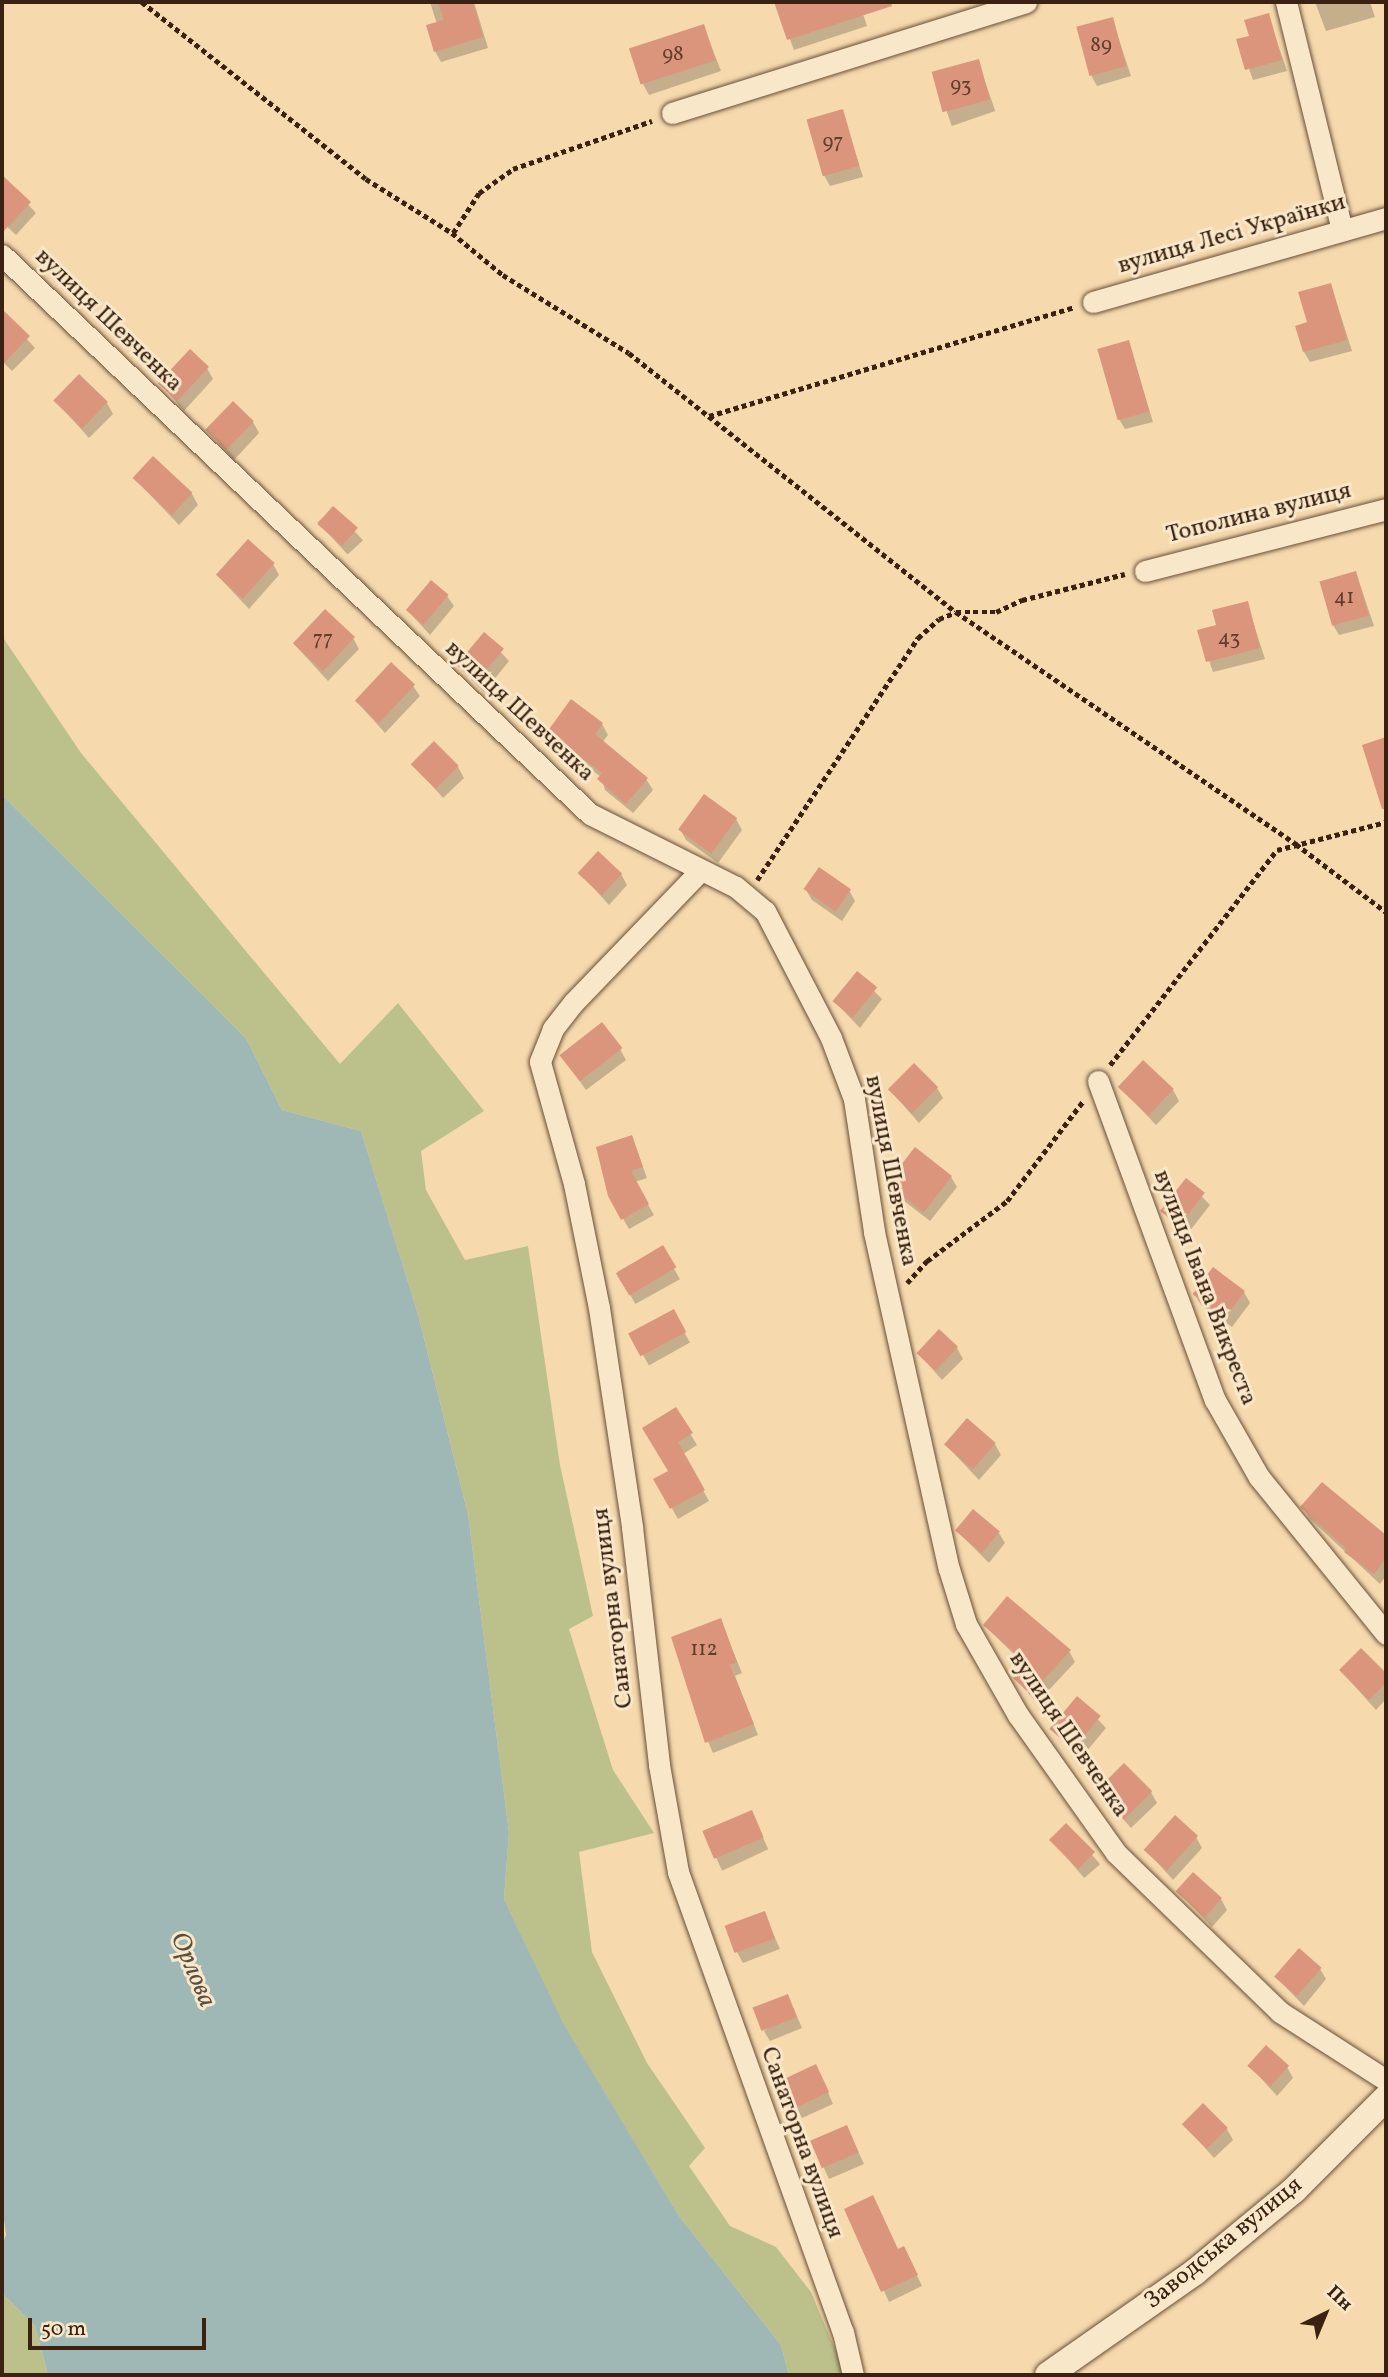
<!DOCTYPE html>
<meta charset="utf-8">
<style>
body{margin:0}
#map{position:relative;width:1388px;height:2377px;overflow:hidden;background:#f6daae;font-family:Vollkorn,serif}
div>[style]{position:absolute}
.green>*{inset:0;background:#bcc08b}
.water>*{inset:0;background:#a0b8b5}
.shadow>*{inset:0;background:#0003;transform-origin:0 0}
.building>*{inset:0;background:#db957d;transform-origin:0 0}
.path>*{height:4.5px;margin-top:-2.25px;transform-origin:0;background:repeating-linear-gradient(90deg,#3a2111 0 5px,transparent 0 8.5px)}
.roads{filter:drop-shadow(0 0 2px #694f38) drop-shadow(0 0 2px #694f38)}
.minor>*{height:21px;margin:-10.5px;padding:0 10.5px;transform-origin:10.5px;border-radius:10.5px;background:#f9e7ca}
.tertiary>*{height:26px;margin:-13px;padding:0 13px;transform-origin:13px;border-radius:13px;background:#f9e7ca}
span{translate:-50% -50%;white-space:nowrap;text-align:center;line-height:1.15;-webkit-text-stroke:6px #f9e7ca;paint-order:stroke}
.number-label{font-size:21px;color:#623e2c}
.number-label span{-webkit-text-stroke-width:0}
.street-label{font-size:24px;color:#3a2111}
.water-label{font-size:26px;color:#594e42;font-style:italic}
.frame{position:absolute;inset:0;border:4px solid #3a2111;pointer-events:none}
.north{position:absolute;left:1290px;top:2279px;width:70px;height:70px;-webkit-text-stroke:5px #f9e7ca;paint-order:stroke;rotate:43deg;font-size:19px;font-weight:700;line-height:28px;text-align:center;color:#3a2111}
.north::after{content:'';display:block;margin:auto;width:24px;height:32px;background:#3a2111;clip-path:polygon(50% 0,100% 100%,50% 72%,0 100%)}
.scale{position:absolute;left:28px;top:2318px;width:178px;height:32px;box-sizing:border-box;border:4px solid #3a2111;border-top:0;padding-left:9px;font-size:21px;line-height:24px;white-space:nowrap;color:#3a2111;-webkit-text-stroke:5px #f9e7ca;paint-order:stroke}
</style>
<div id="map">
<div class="green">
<i style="clip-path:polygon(2px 636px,81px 753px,340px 1064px,398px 1003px,484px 1111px,421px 1151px,426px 1190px,465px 1260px,528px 1246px,560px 1465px,593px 1616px,569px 1629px,613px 1770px,654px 1833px,579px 1852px,592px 1952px,647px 2063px,705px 2148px,689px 2166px,730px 2226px,776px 2247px,811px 2292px,846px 2375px,789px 2375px,781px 2345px,679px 2216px,563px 2025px,504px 1899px,509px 1832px,468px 1514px,418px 1314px,361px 1131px,282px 1110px,246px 1038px,2px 795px)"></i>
<i style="clip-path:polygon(2px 2293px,35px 2326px,48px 2375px,2px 2375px)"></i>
</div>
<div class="water">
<i style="clip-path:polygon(2px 795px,246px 1038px,282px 1110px,361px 1131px,418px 1314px,468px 1514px,509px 1832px,504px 1899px,564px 2025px,679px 2216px,781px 2345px,789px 2375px,48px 2375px,35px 2326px,2px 2293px,2px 2245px,6px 2235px,2px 2204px)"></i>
</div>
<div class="shadow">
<i style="clip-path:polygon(430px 2px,474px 2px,488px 48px,441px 62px,435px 51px,437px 24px)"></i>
<i style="clip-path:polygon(776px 2px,859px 2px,867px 26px,794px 50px)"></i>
<i style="clip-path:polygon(1315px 2px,1370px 2px,1375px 17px,1326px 31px)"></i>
<i style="clip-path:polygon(1268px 15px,1287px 71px,1253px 80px,1239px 41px,1251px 37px)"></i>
<i style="clip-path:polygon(1112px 19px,1131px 76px,1097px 86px,1091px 75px)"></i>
<i style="clip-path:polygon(704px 27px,721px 71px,649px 95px,643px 84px)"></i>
<i style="left:978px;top:61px;width:53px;height:46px;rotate:71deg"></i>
<i style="clip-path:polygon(842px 111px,863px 177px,830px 186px,824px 175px)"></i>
<i style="clip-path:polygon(9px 184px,36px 213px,16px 235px,2px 222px,2px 192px)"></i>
<i style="clip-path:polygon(1331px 285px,1352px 351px,1310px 362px,1304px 352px,1309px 324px)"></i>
<i style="clip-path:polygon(2px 312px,35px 348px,12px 371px,2px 361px)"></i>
<i style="clip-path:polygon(1128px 342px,1153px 422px,1125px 429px,1119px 419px)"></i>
<i style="clip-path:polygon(207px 368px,213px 379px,184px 411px,160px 383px)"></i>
<i style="clip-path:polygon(55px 400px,107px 403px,113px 414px,89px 438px)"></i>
<i style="clip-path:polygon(253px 422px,259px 433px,234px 460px,208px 431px)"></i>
<i style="clip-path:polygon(134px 478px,192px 494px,198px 505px,179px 525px)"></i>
<i style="left:333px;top:508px;width:44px;height:21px;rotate:47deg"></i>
<i style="clip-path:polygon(273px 564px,279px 575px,249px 609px,218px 576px)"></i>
<i style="clip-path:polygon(1356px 573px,1374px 626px,1339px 635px,1333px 625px)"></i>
<i style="clip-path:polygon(447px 596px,454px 606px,430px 635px,408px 611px)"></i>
<i style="clip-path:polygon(1247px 603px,1265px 659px,1213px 672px,1199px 631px,1218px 626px)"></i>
<i style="clip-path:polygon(484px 634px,509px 661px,484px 692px,458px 666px)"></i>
<i style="clip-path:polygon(353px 638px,359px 649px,328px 681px,294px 644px)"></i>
<i style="clip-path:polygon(413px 686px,420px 696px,385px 733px,357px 702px)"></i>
<i style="clip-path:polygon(602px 724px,608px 735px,602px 743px,646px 779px,653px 790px,633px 813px,605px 790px,601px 777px,555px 742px,549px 732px)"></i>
<i style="clip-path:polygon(413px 764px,458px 767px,464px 778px,443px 798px)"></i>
<i style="clip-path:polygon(736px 819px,742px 830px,718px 863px,686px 840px,680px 829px)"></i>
<i style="clip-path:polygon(580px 873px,621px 874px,627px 885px,609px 905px)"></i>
<i style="clip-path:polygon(806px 890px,849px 890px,855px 901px,842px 921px,812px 900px)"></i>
<i style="clip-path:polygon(857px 974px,882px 999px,860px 1028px,835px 1002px)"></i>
<i style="clip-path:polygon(620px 1049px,626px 1060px,586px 1090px,561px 1055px)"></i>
<i style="clip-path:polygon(1120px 1087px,1173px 1090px,1179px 1101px,1156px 1125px)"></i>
<i style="clip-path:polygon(937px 1088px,943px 1098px,919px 1123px,890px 1090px)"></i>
<i style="clip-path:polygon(632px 1137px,647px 1178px,635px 1182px,654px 1215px,629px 1229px,610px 1196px)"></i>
<i style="clip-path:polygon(951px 1177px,957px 1187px,930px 1221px,895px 1194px,889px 1183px)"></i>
<i style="clip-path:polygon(1186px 1180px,1210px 1205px,1185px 1237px,1162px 1211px)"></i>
<i style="left:662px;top:1247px;width:37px;height:51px;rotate:61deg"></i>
<i style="clip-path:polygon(1244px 1292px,1250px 1303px,1232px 1327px,1201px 1305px,1195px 1295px)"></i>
<i style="left:673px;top:1312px;width:35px;height:47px;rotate:61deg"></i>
<i style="clip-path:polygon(957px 1348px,963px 1359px,942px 1380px,918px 1353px)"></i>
<i style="clip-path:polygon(675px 1409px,697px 1445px,683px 1454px,709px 1501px,678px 1519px,656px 1480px,670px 1472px)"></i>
<i style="clip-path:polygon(995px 1444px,1001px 1455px,979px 1480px,946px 1445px)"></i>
<i style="clip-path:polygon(1322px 1484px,1386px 1537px,1386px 1576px,1380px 1584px,1309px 1518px,1303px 1508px)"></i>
<i style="clip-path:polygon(957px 1531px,999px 1533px,1005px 1543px,989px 1563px)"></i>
<i style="clip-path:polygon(720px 1620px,742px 1673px,735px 1676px,758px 1735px,713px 1753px,695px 1712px,700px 1710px)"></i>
<i style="clip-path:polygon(985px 1626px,1069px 1651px,1075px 1662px,1037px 1703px,1015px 1678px,1026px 1666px)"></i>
<i style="clip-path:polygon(1361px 1650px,1386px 1675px,1386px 1699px,1376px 1710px,1341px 1671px)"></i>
<i style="clip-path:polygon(1078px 1698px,1106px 1728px,1081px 1758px,1052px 1729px)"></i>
<i style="clip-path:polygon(1098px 1791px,1151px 1792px,1157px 1803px,1131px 1828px)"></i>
<i style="left:751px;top:1812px;width:41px;height:51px;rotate:65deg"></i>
<i style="left:1066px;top:1825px;width:52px;height:21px;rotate:49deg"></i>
<i style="clip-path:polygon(1196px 1837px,1202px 1848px,1173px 1880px,1146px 1850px)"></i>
<i style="clip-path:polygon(1178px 1892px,1221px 1899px,1227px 1910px,1212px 1927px)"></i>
<i style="clip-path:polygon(764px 1913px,780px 1949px,743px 1963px,737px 1952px)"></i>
<i style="clip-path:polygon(1320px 1969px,1326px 1979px,1304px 2006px,1276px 1977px)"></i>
<i style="clip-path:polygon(793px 2007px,802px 2028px,770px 2041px,764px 2031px)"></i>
<i style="clip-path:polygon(1250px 2066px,1287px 2067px,1293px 2078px,1277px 2096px)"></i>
<i style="clip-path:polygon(821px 2076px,833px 2104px,802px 2118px,796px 2107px)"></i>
<i style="clip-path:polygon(1184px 2124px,1227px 2129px,1233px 2140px,1214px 2158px)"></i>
<i style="clip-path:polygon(852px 2138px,864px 2164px,829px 2179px,812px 2142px)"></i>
<i style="clip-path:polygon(847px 2210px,909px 2259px,922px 2286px,889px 2302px)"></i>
</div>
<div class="building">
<i style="clip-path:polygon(438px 2px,473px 2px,483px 37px,434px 52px,426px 25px,444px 20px)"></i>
<i style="clip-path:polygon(774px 2px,891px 2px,892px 6px,787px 40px)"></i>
<i style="clip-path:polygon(1269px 13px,1282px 60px,1245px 70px,1236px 39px,1249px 36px,1244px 20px)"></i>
<i style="left:1113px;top:17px;width:51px;height:38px;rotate:75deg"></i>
<i style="left:704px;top:24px;width:38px;height:79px;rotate:72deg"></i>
<i style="left:979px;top:59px;width:42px;height:49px;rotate:75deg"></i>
<i style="left:843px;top:109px;width:59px;height:38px;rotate:74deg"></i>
<i style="clip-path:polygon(2px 175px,31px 202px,2px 233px)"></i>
<i style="clip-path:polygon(1331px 283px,1347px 340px,1303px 352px,1295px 326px,1307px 322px,1298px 292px)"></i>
<i style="clip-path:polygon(2px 309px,30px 336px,2px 365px)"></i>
<i style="left:1129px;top:340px;width:74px;height:33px;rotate:74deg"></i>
<i style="left:190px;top:349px;width:26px;height:47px;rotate:43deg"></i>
<i style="left:79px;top:374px;width:40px;height:37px;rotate:44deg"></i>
<i style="left:233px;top:401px;width:29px;height:40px;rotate:44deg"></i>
<i style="left:153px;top:456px;width:54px;height:30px;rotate:43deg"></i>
<i style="left:333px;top:506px;width:33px;height:24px;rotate:41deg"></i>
<i style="left:248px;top:539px;width:36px;height:48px;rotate:42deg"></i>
<i style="left:1356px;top:571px;width:46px;height:38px;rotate:74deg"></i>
<i style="left:431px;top:580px;width:23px;height:39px;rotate:40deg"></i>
<i style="clip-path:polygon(1248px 601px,1260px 648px,1206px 662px,1197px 630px,1216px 625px,1212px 610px)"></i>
<i style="left:325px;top:609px;width:41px;height:47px;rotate:43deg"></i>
<i style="left:484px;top:632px;width:26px;height:43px;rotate:40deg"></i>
<i style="left:391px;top:662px;width:33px;height:53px;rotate:43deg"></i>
<i style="clip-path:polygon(571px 699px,603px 723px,595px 734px,648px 778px,626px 804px,597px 779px,602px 773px,547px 732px)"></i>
<i style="clip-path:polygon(1386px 737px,1386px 809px,1382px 809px,1362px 745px)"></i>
<i style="left:434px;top:741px;width:35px;height:33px;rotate:45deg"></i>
<i style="left:704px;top:794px;width:41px;height:44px;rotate:36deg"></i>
<i style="left:598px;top:851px;width:33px;height:30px;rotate:43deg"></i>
<i style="left:819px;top:867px;width:39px;height:27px;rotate:35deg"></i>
<i style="left:857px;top:971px;width:26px;height:39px;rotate:39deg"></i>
<i style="left:602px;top:1022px;width:33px;height:54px;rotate:52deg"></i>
<i style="left:1143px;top:1060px;width:42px;height:37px;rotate:43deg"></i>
<i style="left:914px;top:1063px;width:34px;height:37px;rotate:45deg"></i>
<i style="clip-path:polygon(632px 1135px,643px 1167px,631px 1171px,649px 1204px,621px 1220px,608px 1196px,596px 1147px)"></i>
<i style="left:915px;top:1147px;width:47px;height:46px;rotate:38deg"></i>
<i style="left:1186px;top:1178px;width:24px;height:42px;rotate:38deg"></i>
<i style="left:663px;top:1245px;width:26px;height:55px;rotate:59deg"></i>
<i style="left:1213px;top:1267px;width:40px;height:34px;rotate:37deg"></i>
<i style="left:674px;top:1309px;width:26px;height:52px;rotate:62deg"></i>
<i style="left:939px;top:1329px;width:26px;height:33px;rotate:43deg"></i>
<i style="clip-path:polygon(676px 1407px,693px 1433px,678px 1442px,705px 1490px,670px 1509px,653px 1479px,668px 1471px,642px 1428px)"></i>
<i style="left:967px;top:1418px;width:38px;height:35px;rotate:41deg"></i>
<i style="clip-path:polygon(1322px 1482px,1386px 1535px,1386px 1558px,1374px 1574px,1344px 1552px,1347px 1549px,1300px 1507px)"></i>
<i style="left:973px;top:1509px;width:35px;height:28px;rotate:40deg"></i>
<i style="clip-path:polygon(1007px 1596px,1071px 1650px,1030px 1694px,1013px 1678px,1027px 1663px,983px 1625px)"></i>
<i style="clip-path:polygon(721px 1618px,737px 1662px,730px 1665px,754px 1724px,705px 1743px,671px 1637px)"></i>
<i style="clip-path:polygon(1361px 1648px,1386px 1673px,1386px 1683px,1369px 1700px,1339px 1670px)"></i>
<i style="left:1077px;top:1696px;width:31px;height:43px;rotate:40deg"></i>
<i style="left:1124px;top:1763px;width:40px;height:40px;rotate:45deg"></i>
<i style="left:752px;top:1810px;width:30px;height:54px;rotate:67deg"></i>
<i style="left:1175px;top:1815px;width:31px;height:47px;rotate:42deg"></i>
<i style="left:1066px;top:1823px;width:41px;height:24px;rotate:45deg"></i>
<i style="left:1193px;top:1872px;width:39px;height:26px;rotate:42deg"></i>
<i style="left:765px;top:1911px;width:29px;height:43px;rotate:70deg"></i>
<i style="left:1299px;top:1948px;width:30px;height:38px;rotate:41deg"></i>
<i style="left:788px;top:1994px;width:25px;height:38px;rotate:69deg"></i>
<i style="left:1266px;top:2045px;width:31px;height:28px;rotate:42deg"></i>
<i style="left:816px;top:2064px;width:31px;height:37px;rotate:65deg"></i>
<i style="left:1203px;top:2103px;width:35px;height:30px;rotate:45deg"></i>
<i style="left:847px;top:2125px;width:30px;height:40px;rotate:67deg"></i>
<i style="clip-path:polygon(873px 2195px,898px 2249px,904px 2246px,918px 2275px,881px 2292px,844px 2209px)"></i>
</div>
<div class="path">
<i style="left:142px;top:2px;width:285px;rotate:38.3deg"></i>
<i style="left:366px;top:179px;width:102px;rotate:32.1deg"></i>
<i style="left:452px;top:233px;width:66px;rotate:39.5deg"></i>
<i style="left:503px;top:275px;width:148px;rotate:31.8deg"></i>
<i style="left:629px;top:353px;width:417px;rotate:38.4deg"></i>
<i style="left:956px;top:612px;width:412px;rotate:34.3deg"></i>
<i style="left:1296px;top:844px;width:113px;rotate:37.1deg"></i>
<i style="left:453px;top:233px;width:48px;rotate:-57deg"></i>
<i style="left:479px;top:193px;width:42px;rotate:-35.2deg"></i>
<i style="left:513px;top:169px;width:147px;rotate:-19.1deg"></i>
<i style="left:709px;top:416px;width:382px;rotate:-16.6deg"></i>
<i style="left:757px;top:880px;width:291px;rotate:-56.4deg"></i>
<i style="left:918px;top:638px;width:28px;rotate:-42deg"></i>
<i style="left:939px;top:619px;width:18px;rotate:-22deg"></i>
<i style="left:956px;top:612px;width:40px"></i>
<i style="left:996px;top:612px;width:29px;rotate:-25deg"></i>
<i style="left:1022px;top:600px;width:106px;rotate:-14.2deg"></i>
<i style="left:1110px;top:1065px;width:272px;rotate:-52.2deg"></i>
<i style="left:1277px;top:850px;width:113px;rotate:-14.4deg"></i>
<i style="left:907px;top:1283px;width:30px;rotate:-48deg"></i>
<i style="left:927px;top:1261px;width:100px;rotate:-36.9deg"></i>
<i style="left:1007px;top:1201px;width:127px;rotate:-52.7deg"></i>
</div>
<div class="roads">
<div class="minor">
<i style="left:1286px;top:2px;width:235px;rotate:76.2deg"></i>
<i style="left:672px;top:113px;width:371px;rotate:-17.4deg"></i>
<i style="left:2px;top:255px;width:811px;rotate:43.55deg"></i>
<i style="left:590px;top:814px;width:163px;rotate:26.6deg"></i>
<i style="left:736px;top:887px;width:38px;rotate:40deg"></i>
<i style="left:765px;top:911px;width:143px;rotate:62.5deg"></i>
<i style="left:831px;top:1038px;width:65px;rotate:69.3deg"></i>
<i style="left:854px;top:1099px;width:134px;rotate:81.4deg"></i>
<i style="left:874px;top:1232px;width:345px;rotate:77.5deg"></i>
<i style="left:949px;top:1569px;width:58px;rotate:72.8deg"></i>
<i style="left:966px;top:1624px;width:105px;rotate:60.3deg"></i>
<i style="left:1018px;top:1715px;width:169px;rotate:54.6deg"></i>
<i style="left:1116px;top:1853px;width:228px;rotate:44.1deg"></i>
<i style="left:1280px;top:2012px;width:126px;rotate:32.7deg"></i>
<i style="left:1093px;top:302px;width:305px;rotate:-16deg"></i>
<i style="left:1145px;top:571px;width:249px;rotate:-14.4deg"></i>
<i style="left:700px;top:871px;width:183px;rotate:133.9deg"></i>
<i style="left:573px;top:1003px;width:33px;rotate:128deg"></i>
<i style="left:553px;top:1029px;width:35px;rotate:112deg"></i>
<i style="left:540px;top:1062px;width:127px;rotate:74.4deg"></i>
<i style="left:574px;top:1184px;width:126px;rotate:78.6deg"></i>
<i style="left:599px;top:1308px;width:221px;rotate:81.4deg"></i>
<i style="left:632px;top:1527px;width:240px;rotate:83.5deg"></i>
<i style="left:659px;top:1765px;width:109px;rotate:79.9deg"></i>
<i style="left:678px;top:1872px;width:489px;rotate:70.3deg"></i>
<i style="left:843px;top:2332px;width:44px;rotate:76.9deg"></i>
<i style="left:1098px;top:1081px;width:340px;rotate:69.9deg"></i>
<i style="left:1215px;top:1400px;width:89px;rotate:60.3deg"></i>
<i style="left:1259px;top:1477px;width:202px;rotate:51deg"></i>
</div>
<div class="tertiary">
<i style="left:1048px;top:2375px;width:179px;rotate:-35deg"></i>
<i style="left:1195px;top:2272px;width:129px;rotate:-39.6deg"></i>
<i style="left:1294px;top:2190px;width:130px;rotate:-45deg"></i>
</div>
</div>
<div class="number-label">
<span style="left:1101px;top:46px">89</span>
<span style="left:673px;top:55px">98</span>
<span style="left:961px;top:86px">93</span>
<span style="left:833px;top:143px">97</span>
<span style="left:1344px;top:598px">41</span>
<span style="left:1229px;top:639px">43</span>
<span style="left:323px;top:640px">77</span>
<span style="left:704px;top:1650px">112</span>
</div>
<div class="street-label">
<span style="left:1232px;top:235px;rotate:-16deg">вулиця Лесі Українки</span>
<span style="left:108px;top:321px;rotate:44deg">вулиця Шевченка</span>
<span style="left:1259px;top:514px;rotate:-14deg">Тополина вулиця</span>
<span style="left:519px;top:712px;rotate:43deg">вулиця Шевченка</span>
<span style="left:890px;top:1171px;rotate:79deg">вулиця Шевченка</span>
<span style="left:1204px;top:1288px;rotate:69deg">вулиця Івана Викреста</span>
<span style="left:614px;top:1608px;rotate:-97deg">Санаторна вулиця</span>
<span style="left:1068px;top:1735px;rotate:56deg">вулиця Шевченка</span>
<span style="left:801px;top:2143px;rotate:70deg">Санаторна вулиця</span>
<span style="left:1224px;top:2244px;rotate:-39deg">Заводська вулиця</span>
</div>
<div class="water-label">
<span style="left:192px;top:1970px;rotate:67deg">Орлова</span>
</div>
<div class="frame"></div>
<div class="north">Пн</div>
<div class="scale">50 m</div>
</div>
